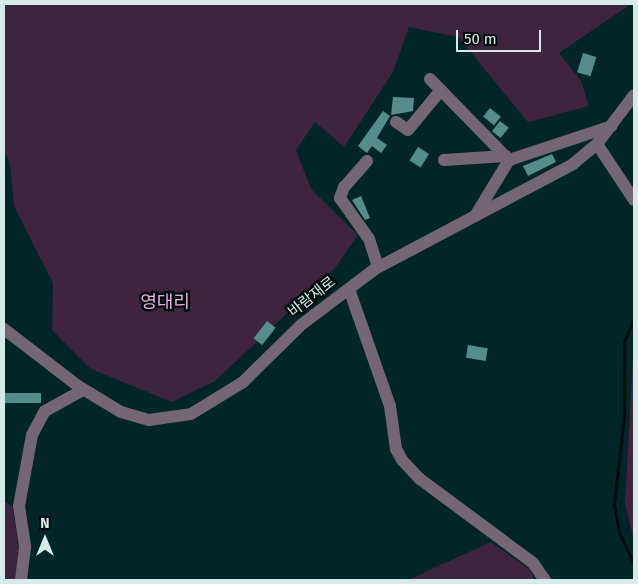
<!DOCTYPE html>
<meta charset="utf-8">
<style>
body{margin:0}
#map{position:relative;width:638px;height:584px;overflow:hidden;background:#022625;font-family:"Fira Sans","Noto Sans KR",sans-serif}
div>[style]{position:absolute}
.green>*{inset:0;background:#3e243c}
.stream>*{height:3px;margin:-1.5px;padding:0 1.5px;transform-origin:1.5px;border-radius:1.5px;background:#000c0c}
.building>*{inset:0;background:#548d8a;transform-origin:0 0}
.minor>*{height:12px;margin:-6px;padding:0 6px;transform-origin:6px;border-radius:6px;background:#746672}
span{translate:-50% -50%;white-space:nowrap;text-align:center;line-height:1.15;-webkit-text-stroke:5px #000d0c;paint-order:stroke}
.street-label{font-size:15px;color:#d4ebe9}
.quarter-label{font-size:18px;color:#eaade3}
.frame{position:absolute;inset:0;border:5px solid #d4ebe9;pointer-events:none}
.north{position:absolute;left:20px;top:514px;width:50px;height:50px;-webkit-text-stroke:4px #000d0c;paint-order:stroke;rotate:0deg;font-size:14px;font-weight:700;line-height:20px;text-align:center;color:#d4ebe9}
.north::after{content:'';display:block;margin:auto;width:18px;height:22px;background:#d4ebe9;clip-path:polygon(50% 0,100% 100%,50% 72%,0 100%)}
.scale{position:absolute;left:456px;top:30px;width:85px;height:22px;box-sizing:border-box;border:2px solid #d4ebe9;border-top:0;padding-left:6px;font-size:15px;line-height:18px;white-space:nowrap;color:#d4ebe9;-webkit-text-stroke:4px #000d0c;paint-order:stroke}
</style>
<div id="map">
<div class="green">
<i style="clip-path:polygon(4px 4px,631px 4px,559px 53px,581px 81px,589px 106px,528px 122px,458px 37px,409px 27px,393px 72px,344px 147px,315px 122px,296px 150px,311px 189px,358px 235px,335px 268px,215px 381px,172px 402px,91px 369px,52px 330px,53px 283px,14px 206px,10px 164px,4px 150px)"></i>
<i style="clip-path:polygon(634px 336px,634px 540px,625px 504px)"></i>
<i style="clip-path:polygon(4px 501px,12px 506px,19px 549px,16px 580px,4px 580px)"></i>
<i style="clip-path:polygon(491px 542px,530px 570px,535px 580px,408px 580px)"></i>
</div>
<div class="stream">
<i style="left:634px;top:318px;width:26px;rotate:113deg"></i>
<i style="left:624px;top:342px;width:74px;rotate:90deg"></i>
<i style="left:624px;top:416px;width:89px;rotate:96.5deg"></i>
<i style="left:614px;top:504px;width:28px;rotate:80deg"></i>
<i style="left:619px;top:532px;width:35px;rotate:65deg"></i>
</div>
<div class="building">
<i style="left:583px;top:53px;width:14px;height:20px;rotate:17deg"></i>
<i style="clip-path:polygon(393px 97px,414px 98px,413px 111px,391px 115px)"></i>
<i style="left:490px;top:108px;width:14px;height:11px;rotate:39deg"></i>
<i style="clip-path:polygon(383px 111px,390px 116px,377px 138px,387px 145px,381px 153px,372px 146px,367px 153px,358px 146px)"></i>
<i style="left:500px;top:121px;width:11px;height:13px;rotate:38deg"></i>
<i style="left:418px;top:147px;width:13px;height:16px;rotate:32deg"></i>
<i style="clip-path:polygon(552px 154px,556px 162px,528px 176px,523px 166px)"></i>
<i style="clip-path:polygon(361px 196px,370px 218px,365px 220px,352px 200px)"></i>
<i style="left:267px;top:321px;width:11px;height:22px;rotate:38deg"></i>
<i style="left:468px;top:345px;width:20px;height:13px;rotate:9deg"></i>
<i style="left:41px;top:393px;width:10px;height:37px;rotate:90deg"></i>
</div>
<div class="minor">
<i style="left:430px;top:79px;width:113px;rotate:45.7deg"></i>
<i style="left:396px;top:122px;width:14px;rotate:34deg"></i>
<i style="left:408px;top:130px;width:52px;rotate:-50.5deg"></i>
<i style="left:597px;top:144px;width:67px;rotate:56.5deg"></i>
<i style="left:444px;top:160px;width:62px;rotate:-3.7deg"></i>
<i style="left:367px;top:161px;width:35px;rotate:131deg"></i>
<i style="left:344px;top:187px;width:12px;rotate:110deg"></i>
<i style="left:340px;top:198px;width:50px;rotate:54.7deg"></i>
<i style="left:369px;top:239px;width:29px;rotate:72deg"></i>
<i style="left:475px;top:216px;width:66px;rotate:-58.7deg"></i>
<i style="left:509px;top:160px;width:108px;rotate:-18.3deg"></i>
<i style="left:349px;top:289px;width:124px;rotate:70.7deg"></i>
<i style="left:390px;top:406px;width:43px;rotate:82.1deg"></i>
<i style="left:396px;top:449px;width:13px;rotate:61deg"></i>
<i style="left:402px;top:460px;width:26px;rotate:47deg"></i>
<i style="left:420px;top:479px;width:141px;rotate:36.6deg"></i>
<i style="left:533px;top:563px;width:21px;rotate:55deg"></i>
<i style="left:4px;top:329px;width:93px;rotate:37.6deg"></i>
<i style="left:78px;top:386px;width:50px;rotate:31.2deg"></i>
<i style="left:121px;top:412px;width:29px;rotate:16deg"></i>
<i style="left:149px;top:420px;width:42px;rotate:-8.1deg"></i>
<i style="left:191px;top:414px;width:61px;rotate:-31.6deg"></i>
<i style="left:243px;top:382px;width:81px;rotate:-44.5deg"></i>
<i style="left:301px;top:325px;width:93px;rotate:-37.1deg"></i>
<i style="left:375px;top:269px;width:224px;rotate:-27.9deg"></i>
<i style="left:573px;top:164px;width:31px;rotate:-40deg"></i>
<i style="left:597px;top:144px;width:61px;rotate:-52.9deg"></i>
<i style="left:21px;top:580px;width:34px;rotate:-83deg"></i>
<i style="left:25px;top:546px;width:40px;rotate:-98.5deg"></i>
<i style="left:19px;top:506px;width:72px;rotate:-79.6deg"></i>
<i style="left:32px;top:435px;width:27px;rotate:-62deg"></i>
<i style="left:45px;top:411px;width:43px;rotate:-28.9deg"></i>
</div>
<div class="street-label">
<span style="left:312px;top:297px;rotate:-38deg">바람재로</span>
</div>
<div class="quarter-label">
<span style="left:165px;top:302px">영대리</span>
</div>
<div class="frame"></div>
<div class="north">N</div>
<div class="scale">50 m</div>
</div>
